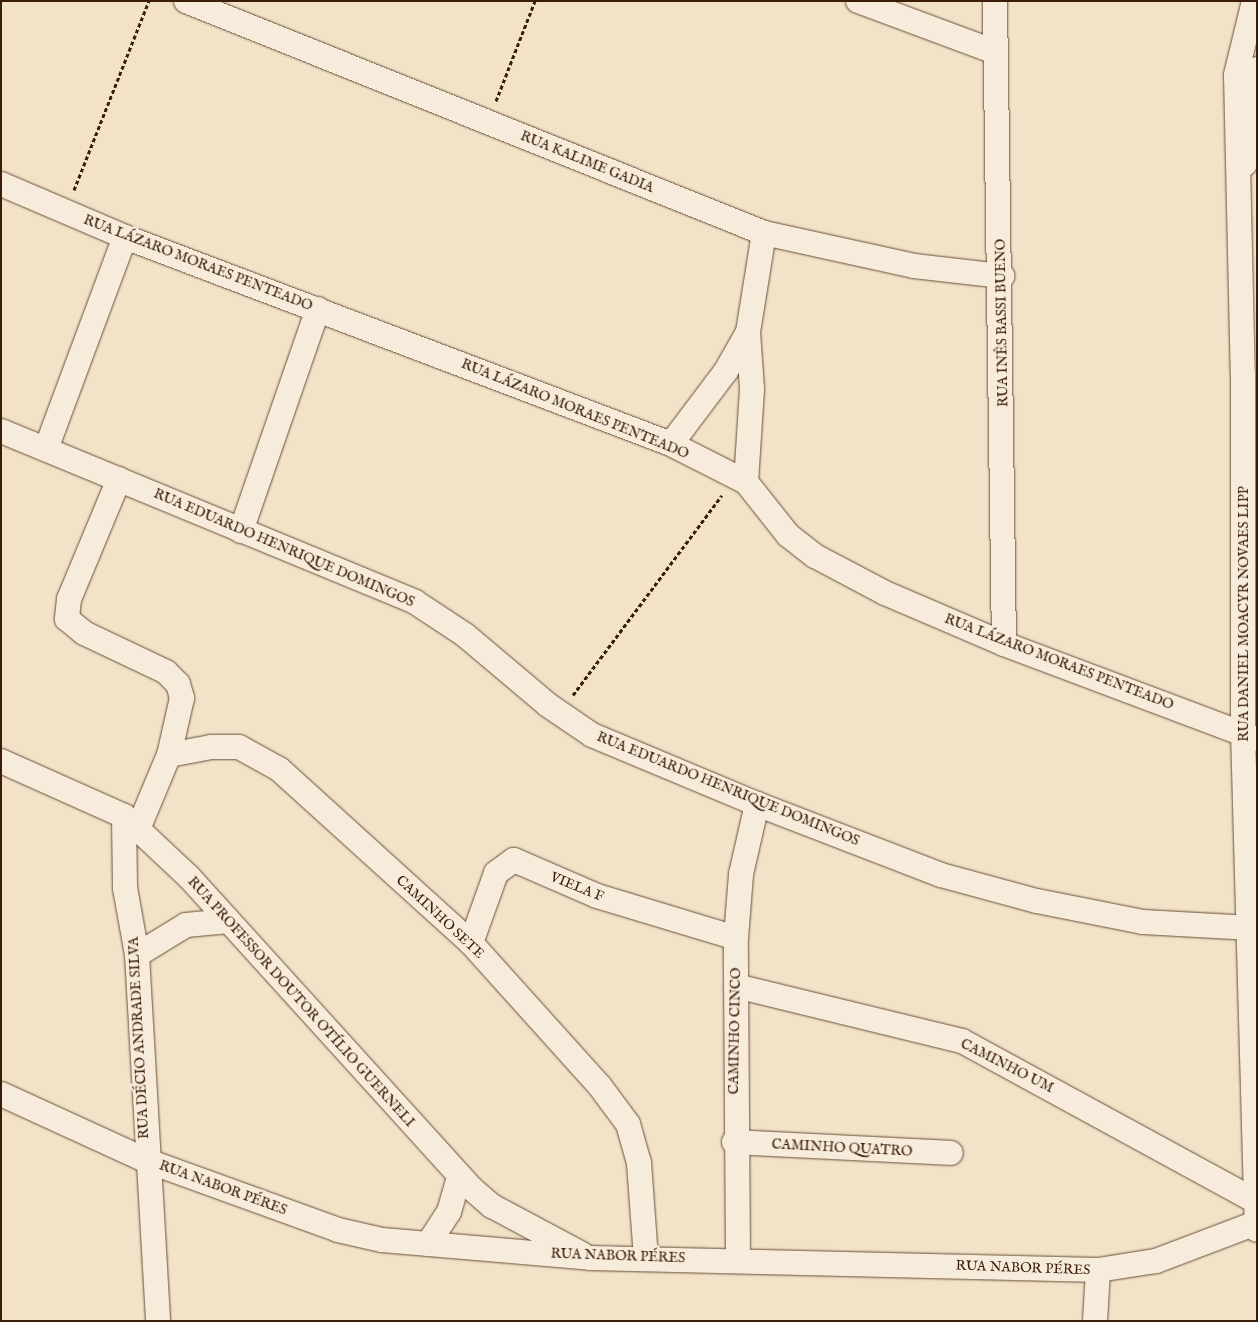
<!DOCTYPE html>
<meta charset="utf-8">
<style>
body{margin:0}
#map{position:relative;width:1258px;height:1322px;overflow:hidden;background:#f2e2c8;font-family:"IM FELL English",serif}
div>[style]{position:absolute}
.path>*{height:3px;margin-top:-1.5px;transform-origin:0;background:repeating-linear-gradient(90deg,#3b1c08 0 4px,transparent 0 6.5px)}
.roads{filter:drop-shadow(0 0 1px #694e38) drop-shadow(0 0 1px #694e38)}
.street>*{height:24px;margin:-12px;padding:0 12px;transform-origin:12px;border-radius:12px;background:#f7ecdb}
span{translate:-50% -50%;white-space:nowrap;text-align:center;line-height:1.15;-webkit-text-stroke:5px #f7ecdb;paint-order:stroke}
.street-label{font-size:14px;color:#3b1c08}
.frame{position:absolute;inset:0;border:2px solid #3b1c08;pointer-events:none}
</style>
<div id="map">
<div class="path">
<i style="left:496px;top:101px;width:107px;rotate:-68.7deg"></i>
<i style="left:74px;top:190px;width:203px;rotate:-68.4deg"></i>
<i style="left:573px;top:695px;width:249px;rotate:-53.3deg"></i>
</div>
<div class="roads">
<div class="street">
<i style="left:186px;top:1px;width:623px;rotate:21.87deg"></i>
<i style="left:764px;top:233px;width:154px;rotate:12.4deg"></i>
<i style="left:914px;top:266px;width:89px;rotate:6.5deg"></i>
<i style="left:858px;top:1px;width:146px;rotate:20.4deg"></i>
<i style="left:995px;top:1px;width:643px;rotate:89.2deg"></i>
<i style="left:1254px;top:1px;width:76px;rotate:103.7deg"></i>
<i style="left:1236px;top:75px;width:298px;rotate:88.7deg"></i>
<i style="left:1243px;top:373px;width:359px;rotate:90deg"></i>
<i style="left:1243px;top:732px;width:498px;rotate:88.4deg"></i>
<i style="left:1245px;top:164px;width:44px;rotate:-74.1deg"></i>
<i style="left:1257px;top:122px;width:53px;rotate:-90deg"></i>
<i style="left:1px;top:184px;width:135px;rotate:23.1deg"></i>
<i style="left:125px;top:237px;width:584px;rotate:20.76deg"></i>
<i style="left:671px;top:444px;width:84px;rotate:26.9deg"></i>
<i style="left:746px;top:482px;width:68px;rotate:51.6deg"></i>
<i style="left:788px;top:535px;width:34px;rotate:38deg"></i>
<i style="left:815px;top:556px;width:79px;rotate:27.9deg"></i>
<i style="left:885px;top:593px;width:129px;rotate:23.2deg"></i>
<i style="left:1004px;top:644px;width:270px;rotate:20.6deg"></i>
<i style="left:1px;top:431px;width:448px;rotate:22.4deg"></i>
<i style="left:415px;top:602px;width:60px;rotate:33.4deg"></i>
<i style="left:465px;top:635px;width:109px;rotate:40.1deg"></i>
<i style="left:548px;top:705px;width:53px;rotate:34.3deg"></i>
<i style="left:592px;top:735px;width:179px;rotate:22.7deg"></i>
<i style="left:757px;top:804px;width:197px;rotate:21.1deg"></i>
<i style="left:941px;top:875px;width:99px;rotate:15.2deg"></i>
<i style="left:1037px;top:901px;width:108px;rotate:11.2deg"></i>
<i style="left:1143px;top:922px;width:109px;rotate:3.2deg"></i>
<i style="left:671px;top:444px;width:91px;rotate:-53deg"></i>
<i style="left:726px;top:371px;width:45px;rotate:-60.6deg"></i>
<i style="left:46px;top:449px;width:226px;rotate:-69.6deg"></i>
<i style="left:119px;top:479px;width:130px;rotate:112.6deg"></i>
<i style="left:69px;top:599px;width:20px;rotate:96deg"></i>
<i style="left:67px;top:619px;width:22px;rotate:39deg"></i>
<i style="left:84px;top:633px;width:91px;rotate:25.4deg"></i>
<i style="left:166px;top:672px;width:17px;rotate:45deg"></i>
<i style="left:178px;top:684px;width:15px;rotate:74deg"></i>
<i style="left:182px;top:698px;width:58px;rotate:102.8deg"></i>
<i style="left:746px;top:482px;width:93px;rotate:-86.3deg"></i>
<i style="left:752px;top:389px;width:57px;rotate:-94deg"></i>
<i style="left:748px;top:332px;width:100px;rotate:-80.8deg"></i>
<i style="left:241px;top:531px;width:235px;rotate:-70.9deg"></i>
<i style="left:1px;top:761px;width:135px;rotate:24.1deg"></i>
<i style="left:124px;top:816px;width:89px;rotate:43.2deg"></i>
<i style="left:189px;top:877px;width:420px;rotate:47.8deg"></i>
<i style="left:471px;top:1188px;width:28px;rotate:41deg"></i>
<i style="left:492px;top:1206px;width:102px;rotate:28.1deg"></i>
<i style="left:124px;top:816px;width:72px;rotate:89.2deg"></i>
<i style="left:125px;top:888px;width:68px;rotate:79.8deg"></i>
<i style="left:137px;top:955px;width:367px;rotate:86.7deg"></i>
<i style="left:138px;top:829px;width:80px;rotate:-67.3deg"></i>
<i style="left:169px;top:755px;width:43px;rotate:-10.8deg"></i>
<i style="left:211px;top:747px;width:28px"></i>
<i style="left:239px;top:747px;width:46px;rotate:28.8deg"></i>
<i style="left:279px;top:769px;width:259px;rotate:42.2deg"></i>
<i style="left:471px;top:943px;width:191px;rotate:48deg"></i>
<i style="left:599px;top:1085px;width:49px;rotate:53.4deg"></i>
<i style="left:628px;top:1124px;width:41px;rotate:74.2deg"></i>
<i style="left:639px;top:1163px;width:95px;rotate:85.8deg"></i>
<i style="left:471px;top:943px;width:74px;rotate:-70.3deg"></i>
<i style="left:496px;top:873px;width:22px;rotate:-36deg"></i>
<i style="left:514px;top:860px;width:90px;rotate:23.4deg"></i>
<i style="left:597px;top:896px;width:145px;rotate:16.8deg"></i>
<i style="left:137px;top:955px;width:57px;rotate:-31.5deg"></i>
<i style="left:186px;top:925px;width:43px;rotate:-5.3deg"></i>
<i style="left:736px;top:986px;width:233px;rotate:13.7deg"></i>
<i style="left:962px;top:1041px;width:335px;rotate:28.6deg"></i>
<i style="left:1px;top:1094px;width:158px;rotate:24.6deg"></i>
<i style="left:145px;top:1160px;width:205px;rotate:19.9deg"></i>
<i style="left:338px;top:1230px;width:45px;rotate:12.8deg"></i>
<i style="left:382px;top:1240px;width:209px;rotate:4.9deg"></i>
<i style="left:590px;top:1258px;width:508px;rotate:1.35deg"></i>
<i style="left:1098px;top:1270px;width:59px;rotate:-8.8deg"></i>
<i style="left:1156px;top:1261px;width:107px;rotate:-20.8deg"></i>
<i style="left:734px;top:1142px;width:217px;rotate:2.9deg"></i>
<i style="left:428px;top:1244px;width:38px;rotate:-57deg"></i>
<i style="left:449px;top:1212px;width:37px;rotate:-74deg"></i>
<i style="left:738px;top:1259px;width:321px;rotate:-90.4deg"></i>
<i style="left:736px;top:938px;width:64px;rotate:-85.5deg"></i>
<i style="left:741px;top:874px;width:72px;rotate:-77.1deg"></i>
<i style="left:1095px;top:1321px;width:51px;rotate:-86.6deg"></i>
</div>
</div>
<div class="street-label">
<span style="left:587px;top:162px;rotate:22deg">RUA KALIME GADIA</span>
<span style="left:198px;top:263px;rotate:21deg">RUA LÁZARO MORAES PENTEADO</span>
<span style="left:1002px;top:323px;rotate:-91deg">RUA INÊS BASSI BUENO</span>
<span style="left:575px;top:409px;rotate:22deg">RUA LÁZARO MORAES PENTEADO</span>
<span style="left:284px;top:548px;rotate:23deg">RUA EDUARDO HENRIQUE DOMINGOS</span>
<span style="left:1244px;top:614px;rotate:-90deg">RUA DANIEL MOACYR NOVAES LIPP</span>
<span style="left:1059px;top:662px;rotate:21deg">RUA LÁZARO MORAES PENTEADO</span>
<span style="left:728px;top:789px;rotate:22deg">RUA EDUARDO HENRIQUE DOMINGOS</span>
<span style="left:577px;top:887px;rotate:22deg">VIELA F</span>
<span style="left:440px;top:917px;rotate:43deg">CAMINHO SETE</span>
<span style="left:301px;top:1002px;rotate:48deg">RUA PROFESSOR DOUTOR OTÍLIO GUERNELI</span>
<span style="left:735px;top:1031px;rotate:-89deg">CAMINHO CINCO</span>
<span style="left:139px;top:1038px;rotate:-93deg">RUA DÉCIO ANDRADE SILVA</span>
<span style="left:1007px;top:1066px;rotate:27deg">CAMINHO UM</span>
<span style="left:842px;top:1148px;rotate:3deg">CAMINHO QUATRO</span>
<span style="left:223px;top:1188px;rotate:20deg">RUA NABOR PÉRES</span>
<span style="left:618px;top:1256px;rotate:2deg">RUA NABOR PÉRES</span>
<span style="left:1023px;top:1268px;rotate:2deg">RUA NABOR PÉRES</span>
</div>
<div class="frame"></div>
</div>
